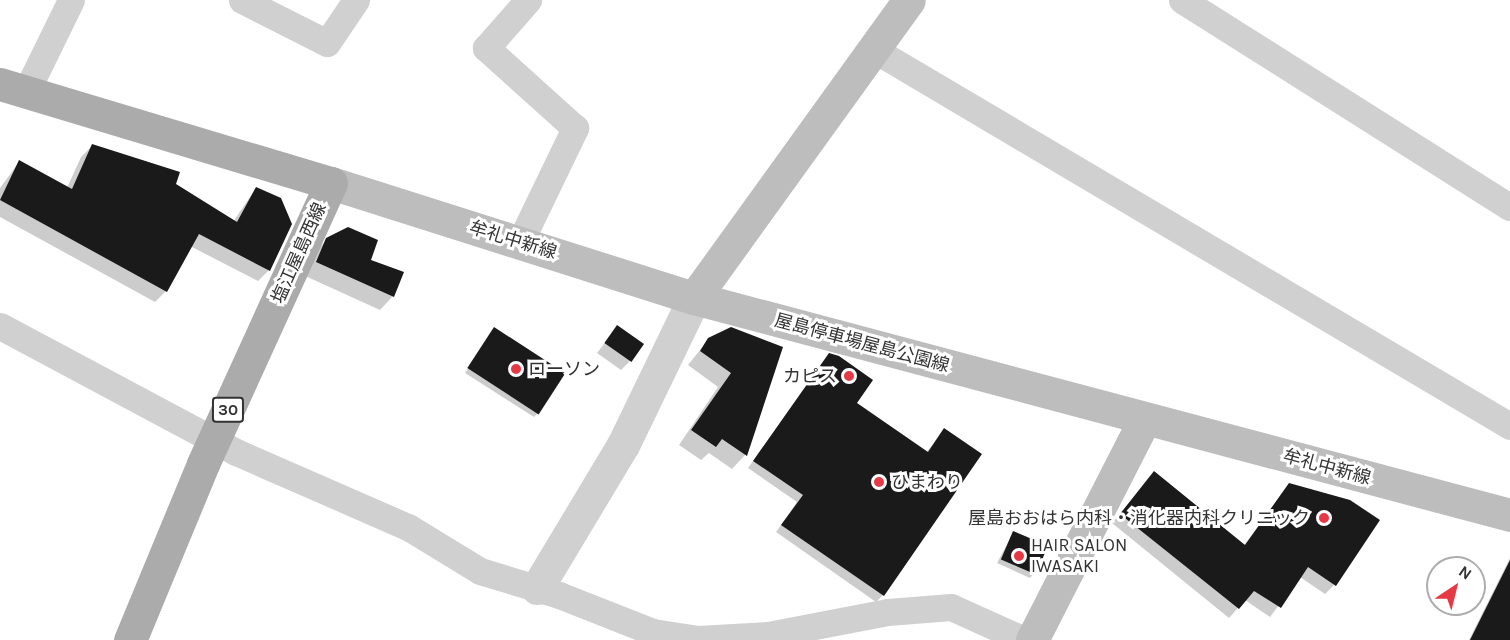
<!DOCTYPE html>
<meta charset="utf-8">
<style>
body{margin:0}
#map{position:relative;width:1510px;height:640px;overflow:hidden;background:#fff;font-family:Karla,"Noto Sans JP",sans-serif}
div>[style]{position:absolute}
.shadow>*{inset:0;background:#0003}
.building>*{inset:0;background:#1a1a1a;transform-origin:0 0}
.minor>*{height:27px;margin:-13.5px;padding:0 13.5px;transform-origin:13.5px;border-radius:13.5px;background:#d0d0d0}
.tertiary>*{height:33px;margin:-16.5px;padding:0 16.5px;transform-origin:16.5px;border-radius:16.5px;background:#d0d0d0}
.secondary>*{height:33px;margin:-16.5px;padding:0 16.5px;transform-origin:16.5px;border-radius:16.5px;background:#bdbdbd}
.primary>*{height:33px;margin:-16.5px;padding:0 16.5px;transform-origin:16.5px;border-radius:16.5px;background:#ababab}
.dots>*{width:16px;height:16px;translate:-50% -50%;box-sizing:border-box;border:3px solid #fff;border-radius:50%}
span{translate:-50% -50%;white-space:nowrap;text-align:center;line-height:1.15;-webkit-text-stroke:6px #fff;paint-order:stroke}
.shield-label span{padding:2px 4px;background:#fff;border:2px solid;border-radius:4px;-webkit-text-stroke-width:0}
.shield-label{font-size:16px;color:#333;font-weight:700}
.street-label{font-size:18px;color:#333}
.poi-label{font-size:18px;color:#333}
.left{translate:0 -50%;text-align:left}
.right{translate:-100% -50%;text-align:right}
.north{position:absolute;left:1426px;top:556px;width:60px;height:60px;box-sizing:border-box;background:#fff;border:2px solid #adadad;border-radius:50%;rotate:35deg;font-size:16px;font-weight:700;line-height:24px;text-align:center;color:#333}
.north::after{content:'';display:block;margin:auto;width:21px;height:27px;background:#e63946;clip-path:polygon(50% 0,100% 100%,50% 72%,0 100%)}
</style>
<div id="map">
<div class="shadow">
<i style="clip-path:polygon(92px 146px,174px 185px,233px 222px,256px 188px,269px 270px,258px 281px,190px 246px,166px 291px,155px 302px,0 217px,0 188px,19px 162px,67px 188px,81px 157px)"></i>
<i style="clip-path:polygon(327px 240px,369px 260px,393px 296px,380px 310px,303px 275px,313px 254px)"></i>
<i style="clip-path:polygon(617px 327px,630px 361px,621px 370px,597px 353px)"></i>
<i style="clip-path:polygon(494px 329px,538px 413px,534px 417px,465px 373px)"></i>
<i style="clip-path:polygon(709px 339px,781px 348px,745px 455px,732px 469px,709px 453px,701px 460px,679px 445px,718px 387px,688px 365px)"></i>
<i style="clip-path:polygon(829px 355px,855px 404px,926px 453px,944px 430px,883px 595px,876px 602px,776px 532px,797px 502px,748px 468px)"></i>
<i style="clip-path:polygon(1154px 473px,1244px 545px,1290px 485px,1334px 585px,1325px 594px,1300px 577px,1270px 617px,1245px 600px,1229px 618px,1112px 523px)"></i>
<i style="clip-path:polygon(1013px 533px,1034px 573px,1030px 578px,997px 563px)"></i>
<i style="clip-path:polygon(1510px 558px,1510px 640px,1469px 640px)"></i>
</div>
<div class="building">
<i style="clip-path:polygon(92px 144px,180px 172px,176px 184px,237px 222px,256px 187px,281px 198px,292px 224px,270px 271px,199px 234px,167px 292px,0 200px,19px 160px,72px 189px)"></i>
<i style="clip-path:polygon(348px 227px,378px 240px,371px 260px,404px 272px,394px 297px,316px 262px,326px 238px)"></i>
<i style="left:617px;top:325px;width:33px;height:22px;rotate:35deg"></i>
<i style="left:494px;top:327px;width:85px;height:49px;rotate:33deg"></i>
<i style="clip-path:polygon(731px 327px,783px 347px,747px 456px,722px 439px,716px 447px,691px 430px,731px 373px,700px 351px,708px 338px)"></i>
<i style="clip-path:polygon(829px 353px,839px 356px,873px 380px,857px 403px,928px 452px,944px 428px,982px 454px,884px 596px,781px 525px,803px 495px,753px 461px)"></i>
<i style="clip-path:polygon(1154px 471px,1245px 545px,1289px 483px,1350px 500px,1380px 520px,1336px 586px,1308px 567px,1281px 608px,1254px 591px,1239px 609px,1120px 514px)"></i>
<i style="left:1013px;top:531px;width:38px;height:31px;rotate:23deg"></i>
<i style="clip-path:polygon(1510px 560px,1510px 640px,1470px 640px)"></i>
</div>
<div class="minor">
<i style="left:242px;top:0;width:95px;rotate:26.8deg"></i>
<i style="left:327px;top:43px;width:52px;rotate:-56deg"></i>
<i style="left:1182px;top:0;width:388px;rotate:32.3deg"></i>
<i style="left:873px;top:49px;width:740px;rotate:30.62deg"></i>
<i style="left:26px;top:92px;width:102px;rotate:-63.9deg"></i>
<i style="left:520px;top:242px;width:127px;rotate:-64.2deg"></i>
<i style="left:575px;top:128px;width:120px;rotate:-138deg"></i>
<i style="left:486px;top:48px;width:64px;rotate:-48.8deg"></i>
<i style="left:0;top:326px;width:268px;rotate:28.1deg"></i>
<i style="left:236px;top:452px;width:188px;rotate:23.6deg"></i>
<i style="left:408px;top:527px;width:84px;rotate:31.4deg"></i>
<i style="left:480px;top:571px;width:83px;rotate:16.9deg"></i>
<i style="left:559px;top:595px;width:101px;rotate:21.5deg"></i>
<i style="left:653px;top:632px;width:46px;rotate:8.8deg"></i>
<i style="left:698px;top:639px;width:70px;rotate:-3.3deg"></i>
<i style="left:768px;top:635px;width:122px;rotate:-10.9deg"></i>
<i style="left:888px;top:612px;width:63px;rotate:-4.5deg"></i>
<i style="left:951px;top:607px;width:80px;rotate:24.3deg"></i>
</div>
<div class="tertiary">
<i style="left:537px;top:588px;width:167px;rotate:-59deg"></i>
<i style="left:623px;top:445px;width:163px;rotate:-64.2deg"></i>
</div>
<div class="secondary">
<i style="left:331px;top:183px;width:381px;rotate:17.6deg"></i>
<i style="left:694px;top:298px;width:844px;rotate:14.89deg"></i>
<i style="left:694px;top:298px;width:367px;rotate:-54.2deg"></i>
<i style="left:1032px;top:640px;width:247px;rotate:-63deg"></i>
</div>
<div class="primary">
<i style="left:0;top:84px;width:345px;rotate:16.7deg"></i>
<i style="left:331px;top:183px;width:309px;rotate:114.5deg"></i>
<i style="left:203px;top:464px;width:191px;rotate:112.5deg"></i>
</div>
<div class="dots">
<i style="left:516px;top:369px;background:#e63946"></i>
<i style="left:849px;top:376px;background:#e63946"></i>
<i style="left:879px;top:482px;background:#e63946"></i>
<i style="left:1324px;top:518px;background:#e63946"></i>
<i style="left:1019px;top:556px;background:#e63946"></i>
</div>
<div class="shield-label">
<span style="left:228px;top:410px">30</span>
</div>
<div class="street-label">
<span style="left:513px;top:240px;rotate:17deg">牟礼中新線</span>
<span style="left:299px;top:253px;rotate:-66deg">塩江屋島西線</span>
<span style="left:862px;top:343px;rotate:15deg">屋島停車場屋島公園線</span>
<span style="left:1327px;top:467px;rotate:15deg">牟礼中新線</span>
</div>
<div class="poi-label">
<span class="left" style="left:528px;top:369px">ローソン</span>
<span class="right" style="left:837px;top:376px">カピス</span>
<span class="left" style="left:891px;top:482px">ひまわり</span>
<span class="right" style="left:1310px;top:518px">屋島おおはら内科・消化器内科クリニック</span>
<span class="left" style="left:1031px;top:556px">HAIR SALON<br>IWASAKI</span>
</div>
<div class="north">N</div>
</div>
